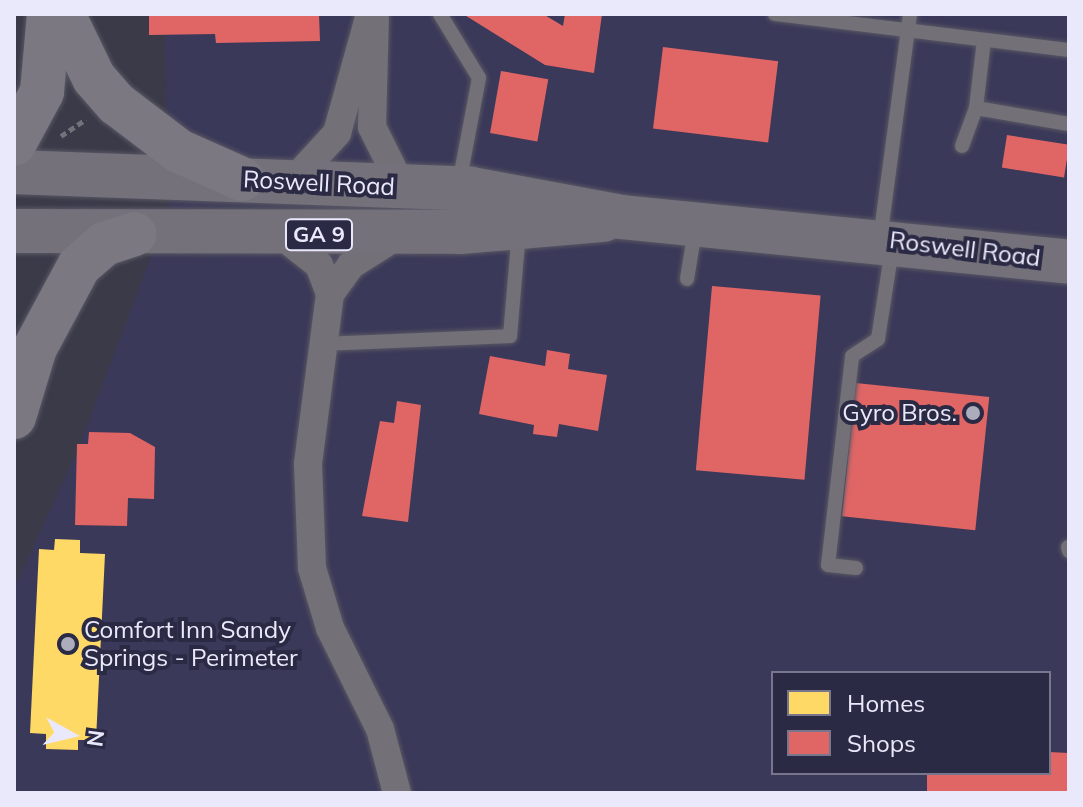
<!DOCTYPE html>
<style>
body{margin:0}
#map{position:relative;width:1083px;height:807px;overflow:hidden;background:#3b3a49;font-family:Mulish,sans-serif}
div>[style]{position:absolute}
.built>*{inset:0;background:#3b3959}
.homes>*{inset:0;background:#ffd966}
.shops>*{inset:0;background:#e06666;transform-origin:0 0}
.path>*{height:5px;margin-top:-2.5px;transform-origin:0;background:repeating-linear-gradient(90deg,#73717a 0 6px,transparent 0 10px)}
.roads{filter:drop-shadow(0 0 2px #585864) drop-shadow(0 0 2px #585864)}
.service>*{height:14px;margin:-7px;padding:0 7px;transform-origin:7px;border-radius:7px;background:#737077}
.minor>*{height:28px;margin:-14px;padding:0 14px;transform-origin:14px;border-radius:14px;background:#737077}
.primary>*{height:44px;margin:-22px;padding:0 22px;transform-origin:22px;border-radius:22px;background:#75717b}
.motorway>*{height:44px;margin:-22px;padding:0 22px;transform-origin:22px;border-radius:22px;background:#7c7882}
.dots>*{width:22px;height:22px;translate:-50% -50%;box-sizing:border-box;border:4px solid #2b2a44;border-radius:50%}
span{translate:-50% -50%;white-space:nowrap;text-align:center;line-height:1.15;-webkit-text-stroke:8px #2b2a44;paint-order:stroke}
.shield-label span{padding:2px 6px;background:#2b2a44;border:2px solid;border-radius:6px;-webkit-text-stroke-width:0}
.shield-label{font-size:22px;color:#e9e9fb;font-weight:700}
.street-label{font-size:24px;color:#e9e9fb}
.poi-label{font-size:24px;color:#e9e9fb}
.right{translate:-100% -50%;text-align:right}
.left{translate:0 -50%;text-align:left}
.frame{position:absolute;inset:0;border:16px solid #e9e9fb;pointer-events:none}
.legend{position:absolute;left:771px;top:671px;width:280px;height:104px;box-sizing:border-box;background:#2b2a44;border:2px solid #77768d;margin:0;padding:10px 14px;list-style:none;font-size:24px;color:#e9e9fb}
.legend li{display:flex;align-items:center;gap:16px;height:40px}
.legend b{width:40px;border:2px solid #77768d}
.north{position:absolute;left:32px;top:695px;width:80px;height:80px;-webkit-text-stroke:6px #2b2a44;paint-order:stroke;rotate:98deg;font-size:22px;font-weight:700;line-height:32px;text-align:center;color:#e9e9fb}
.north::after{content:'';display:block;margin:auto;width:28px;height:36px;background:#e9e9fb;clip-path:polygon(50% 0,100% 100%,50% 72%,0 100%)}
</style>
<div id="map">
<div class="built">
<i style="clip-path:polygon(evenodd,164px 14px,1069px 14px,1069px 793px,14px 793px,14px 589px,79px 447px,169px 209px,164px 14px,773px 673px,1049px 673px,1049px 773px,773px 773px,773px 673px)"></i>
</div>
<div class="homes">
<i style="clip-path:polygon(55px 539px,80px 540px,80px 553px,105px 554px,96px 740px,78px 740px,78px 750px,46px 749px,46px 734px,30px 733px,39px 549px,54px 550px)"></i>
</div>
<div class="shops">
<i style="clip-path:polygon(149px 14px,319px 14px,320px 41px,216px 43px,215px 34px,149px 35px)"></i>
<i style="clip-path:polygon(463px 14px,543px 14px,563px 26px,565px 14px,602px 14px,594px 73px,545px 65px)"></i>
<i style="left:663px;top:47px;width:116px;height:82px;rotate:7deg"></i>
<i style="left:501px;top:71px;width:48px;height:63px;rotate:10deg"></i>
<i style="left:1007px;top:135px;width:63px;height:33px;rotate:9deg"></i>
<i style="left:712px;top:286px;width:109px;height:185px;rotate:5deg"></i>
<i style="clip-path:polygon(547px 350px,570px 354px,568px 369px,607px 375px,598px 431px,559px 424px,557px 437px,533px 434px,534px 425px,479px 414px,490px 356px,545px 366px)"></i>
<i style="left:856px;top:383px;width:134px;height:134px;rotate:6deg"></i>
<i style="clip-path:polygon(397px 401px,421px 405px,408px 522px,362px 516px,380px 421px,394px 423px)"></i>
<i style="clip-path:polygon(89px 432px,130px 433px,155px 447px,154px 499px,128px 498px,127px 526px,75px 525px,77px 444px,88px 444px)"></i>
<i style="clip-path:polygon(1049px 752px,1069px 753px,1069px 793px,927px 793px,927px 773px,1049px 773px)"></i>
</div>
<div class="path">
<i style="left:61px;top:136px;width:30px;rotate:-34deg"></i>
</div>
<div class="roads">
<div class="service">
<i style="left:440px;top:14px;width:75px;rotate:58.6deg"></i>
<i style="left:479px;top:78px;width:108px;rotate:100.7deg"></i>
<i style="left:775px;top:14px;width:296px;rotate:7deg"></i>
<i style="left:976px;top:108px;width:94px;rotate:9.8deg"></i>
<i style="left:962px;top:146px;width:40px;rotate:-69.8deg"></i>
<i style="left:976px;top:108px;width:68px;rotate:-83.3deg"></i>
<i style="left:880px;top:239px;width:227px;rotate:-82.4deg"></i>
<i style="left:687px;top:279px;width:50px;rotate:-80.7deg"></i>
<i style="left:323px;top:344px;width:187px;rotate:-2.4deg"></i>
<i style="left:510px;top:336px;width:104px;rotate:-85.1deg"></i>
<i style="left:1068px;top:547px;width:4px;rotate:76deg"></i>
<i style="left:856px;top:568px;width:28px;rotate:-174deg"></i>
<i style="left:828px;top:565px;width:210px;rotate:-83.4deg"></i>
<i style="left:852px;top:356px;width:31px;rotate:-33deg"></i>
<i style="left:878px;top:339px;width:91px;rotate:-81.2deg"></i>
</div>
<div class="minor">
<i style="left:375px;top:14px;width:113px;rotate:91.5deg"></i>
<i style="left:372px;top:127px;width:67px;rotate:63.4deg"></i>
<i style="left:292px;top:182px;width:67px;rotate:-47.4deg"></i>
<i style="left:337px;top:133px;width:123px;rotate:-74.5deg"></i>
<i style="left:281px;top:235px;width:48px;rotate:38.3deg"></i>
<i style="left:319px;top:265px;width:31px;rotate:69deg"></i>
<i style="left:330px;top:294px;width:171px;rotate:97.4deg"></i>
<i style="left:308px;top:464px;width:104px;rotate:87.8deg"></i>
<i style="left:312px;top:568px;width:63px;rotate:73.3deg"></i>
<i style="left:330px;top:628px;width:113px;rotate:63.7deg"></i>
<i style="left:380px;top:729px;width:66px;rotate:75.1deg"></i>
<i style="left:330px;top:294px;width:36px;rotate:-54deg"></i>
<i style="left:351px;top:265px;width:54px;rotate:-32.2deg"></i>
</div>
<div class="primary">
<i style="left:14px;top:172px;width:457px;rotate:2.1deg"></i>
<i style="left:471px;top:189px;width:154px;rotate:10.5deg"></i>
<i style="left:622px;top:217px;width:449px;rotate:5.7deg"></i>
<i style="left:14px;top:231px;width:446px;rotate:0.1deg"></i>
<i style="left:460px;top:232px;width:144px;rotate:-4.8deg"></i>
</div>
<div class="motorway">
<i style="left:63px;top:14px;width:71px;rotate:64.2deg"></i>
<i style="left:94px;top:78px;width:35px;rotate:49deg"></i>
<i style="left:117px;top:104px;width:78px;rotate:37.2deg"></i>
<i style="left:179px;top:151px;width:69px;rotate:24deg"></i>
<i style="left:14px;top:144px;width:59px;rotate:-61.7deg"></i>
<i style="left:42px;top:92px;width:78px;rotate:-84.9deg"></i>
<i style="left:14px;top:417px;width:72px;rotate:-73.1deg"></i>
<i style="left:35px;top:348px;width:93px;rotate:-61.8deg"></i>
<i style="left:79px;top:266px;width:33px;rotate:-41deg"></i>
<i style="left:104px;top:244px;width:32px;rotate:-18deg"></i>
</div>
</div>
<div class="dots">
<i style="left:973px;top:413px;background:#acacbd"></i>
<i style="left:68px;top:644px;background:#acacbd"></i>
</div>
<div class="shield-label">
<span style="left:319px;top:235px">GA 9</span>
</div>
<div class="street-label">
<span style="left:319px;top:183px;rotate:3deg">Roswell Road</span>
<span style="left:965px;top:249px;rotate:7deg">Roswell Road</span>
</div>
<div class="poi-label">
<span class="right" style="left:957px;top:413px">Gyro Bros.</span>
<span class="left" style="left:84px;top:644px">Comfort Inn Sandy<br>Springs - Perimeter</span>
</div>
<div class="frame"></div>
<ul class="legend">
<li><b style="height:22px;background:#ffd966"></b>Homes</li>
<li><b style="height:22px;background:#e06666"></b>Shops</li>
</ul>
<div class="north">N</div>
</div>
